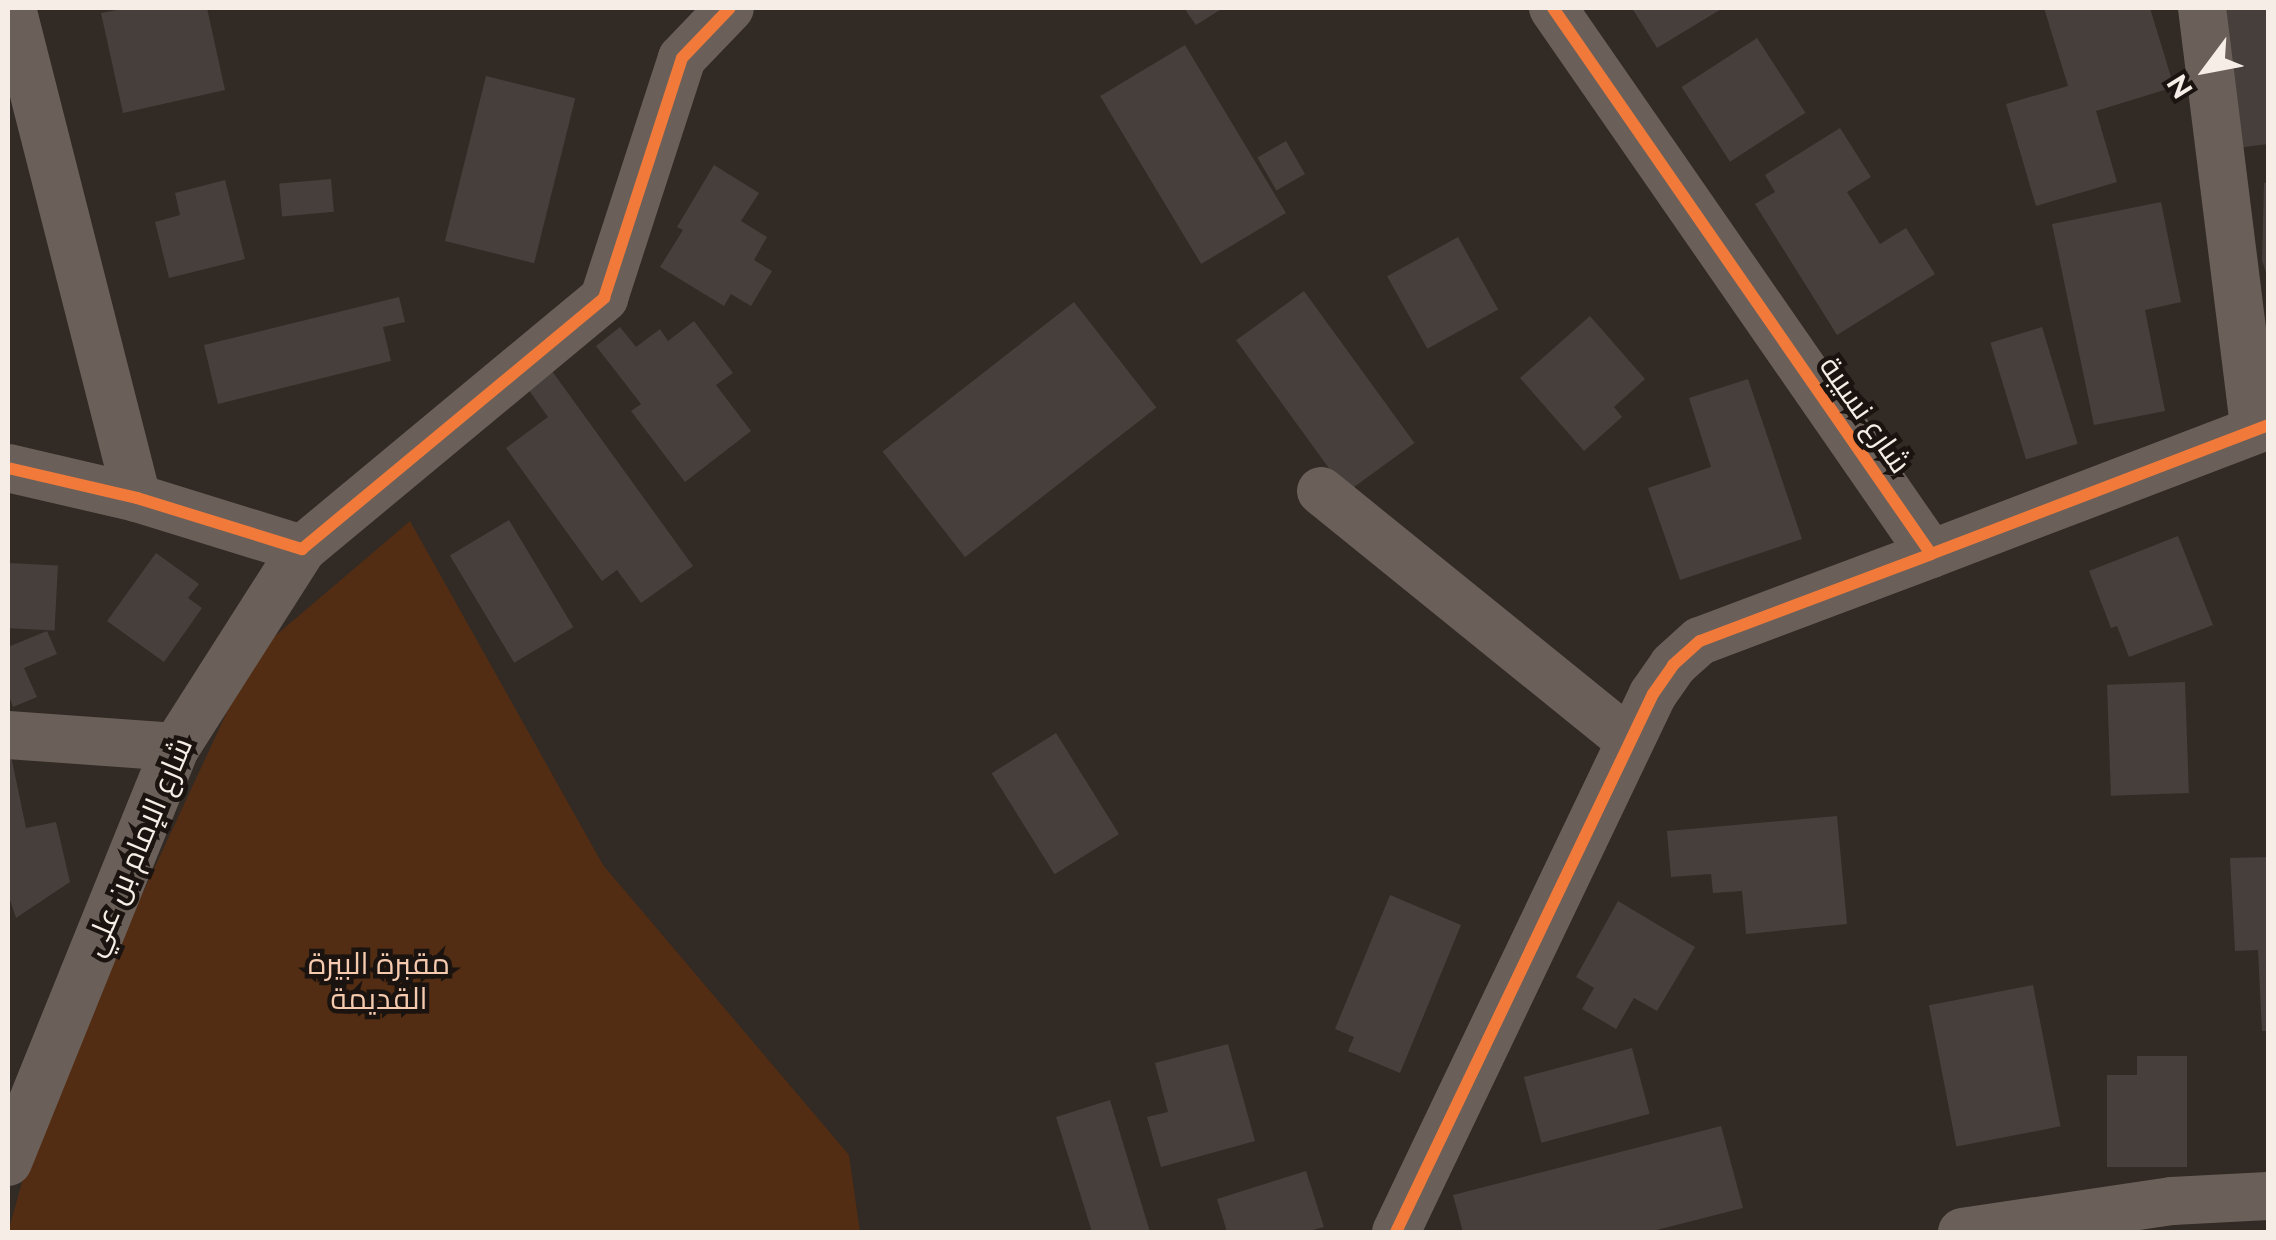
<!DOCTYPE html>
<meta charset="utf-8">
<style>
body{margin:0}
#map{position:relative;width:2276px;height:1240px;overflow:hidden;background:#322a25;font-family:Raleway,Cairo,sans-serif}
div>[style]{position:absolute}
.green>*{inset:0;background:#522d13}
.building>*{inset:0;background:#463f3b;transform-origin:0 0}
.minor>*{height:48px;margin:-24px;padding:0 24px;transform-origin:24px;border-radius:24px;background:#6b6059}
.cycleway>*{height:12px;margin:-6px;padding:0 6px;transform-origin:6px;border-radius:6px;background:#f17a3a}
span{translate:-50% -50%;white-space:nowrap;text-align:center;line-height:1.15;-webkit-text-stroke:9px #1a130f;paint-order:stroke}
.street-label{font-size:30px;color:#f7ede7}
.park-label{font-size:30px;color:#f5caae}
.frame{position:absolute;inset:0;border:10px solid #f7ede7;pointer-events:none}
.north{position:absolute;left:2156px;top:20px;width:100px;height:100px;-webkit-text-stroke:8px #1a130f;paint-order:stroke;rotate:238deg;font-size:28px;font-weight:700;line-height:40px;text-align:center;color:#f7ede7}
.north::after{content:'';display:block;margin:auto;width:35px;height:45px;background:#f7ede7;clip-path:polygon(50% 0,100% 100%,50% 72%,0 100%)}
</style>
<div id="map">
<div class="green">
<i style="clip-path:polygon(410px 521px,603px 865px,849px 1155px,860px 1232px,8px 1232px,44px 1105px,254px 654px)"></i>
</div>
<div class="building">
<i style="clip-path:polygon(128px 8px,207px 8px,225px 90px,123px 113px,101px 13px)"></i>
<i style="clip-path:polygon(1191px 8px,1223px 8px,1196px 25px,1186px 11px)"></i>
<i style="clip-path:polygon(1632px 8px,1723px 8px,1657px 48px)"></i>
<i style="clip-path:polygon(2044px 8px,2150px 8px,2174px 87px,2096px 111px,2117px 182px,2036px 206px,2006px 104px,2068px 86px)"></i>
<i style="clip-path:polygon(2218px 8px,2268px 8px,2268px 144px,2237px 148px)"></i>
<i style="left:1757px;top:38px;width:89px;height:90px;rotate:57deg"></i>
<i style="left:1185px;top:45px;width:196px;height:99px;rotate:59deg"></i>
<i style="left:486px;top:76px;width:92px;height:170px;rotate:14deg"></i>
<i style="clip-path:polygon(1840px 128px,1871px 177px,1847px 192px,1880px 244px,1906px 228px,1935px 274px,1837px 335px,1755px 204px,1775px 192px,1765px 175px)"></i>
<i style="left:1286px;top:141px;width:38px;height:33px;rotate:60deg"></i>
<i style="clip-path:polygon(714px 165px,759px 193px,741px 221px,767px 237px,754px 260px,772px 271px,751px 306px,731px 294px,724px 306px,660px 267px,683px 230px,677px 227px)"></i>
<i style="left:331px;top:179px;width:33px;height:52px;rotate:85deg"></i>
<i style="clip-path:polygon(225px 180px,245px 259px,169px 278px,155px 222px,180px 215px,175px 193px)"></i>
<i style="clip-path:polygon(2268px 182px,2268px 278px,2262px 261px,2264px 183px)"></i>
<i style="clip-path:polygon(2161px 202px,2181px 302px,2145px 310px,2165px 411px,2094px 425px,2052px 224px)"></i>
<i style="left:1458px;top:237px;width:83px;height:81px;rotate:61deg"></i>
<i style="left:1304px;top:291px;width:188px;height:84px;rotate:54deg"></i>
<i style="clip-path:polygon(399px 297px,405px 322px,383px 327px,391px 361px,218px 404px,204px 345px)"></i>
<i style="left:1074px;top:302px;width:134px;height:243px;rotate:52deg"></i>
<i style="clip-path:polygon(1590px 316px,1645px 379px,1614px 407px,1622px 417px,1584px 451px,1520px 378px)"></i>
<i style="clip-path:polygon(694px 321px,733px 373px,716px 385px,751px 431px,685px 482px,631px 411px,641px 404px,596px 346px,620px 327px,636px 347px,660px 329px,668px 341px)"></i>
<i style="left:2042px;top:327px;width:122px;height:54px;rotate:73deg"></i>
<i style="clip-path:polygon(552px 371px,693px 566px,641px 603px,617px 570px,602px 581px,506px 448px,548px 417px,528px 389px)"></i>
<i style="clip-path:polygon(1748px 379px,1802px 539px,1680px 580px,1648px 488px,1711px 467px,1689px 398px)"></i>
<i style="left:509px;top:520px;width:125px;height:69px;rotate:59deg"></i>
<i style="clip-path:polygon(2178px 536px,2213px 625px,2129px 657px,2117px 626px,2111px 628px,2089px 571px)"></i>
<i style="clip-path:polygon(156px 553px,199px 584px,188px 598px,202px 608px,164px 662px,107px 621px)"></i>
<i style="left:8px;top:563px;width:50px;height:65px;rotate:3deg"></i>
<i style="clip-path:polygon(47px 631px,57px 654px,24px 668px,37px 697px,13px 707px,8px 693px,8px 647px)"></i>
<i style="left:2185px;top:682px;width:111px;height:78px;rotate:88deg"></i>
<i style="left:1056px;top:733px;width:119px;height:76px;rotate:58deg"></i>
<i style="clip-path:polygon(9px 746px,26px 828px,56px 822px,70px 882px,16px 918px,8px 894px)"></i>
<i style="clip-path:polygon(1837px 816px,1847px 924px,1746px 934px,1742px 891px,1713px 893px,1711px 874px,1671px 877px,1667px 831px)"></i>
<i style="clip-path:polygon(2268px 857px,2268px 1031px,2262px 1031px,2258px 950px,2235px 951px,2230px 858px)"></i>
<i style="clip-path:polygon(1390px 895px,1461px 925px,1400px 1073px,1348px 1051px,1354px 1037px,1335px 1029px)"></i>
<i style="clip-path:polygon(1618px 901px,1695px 947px,1657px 1011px,1634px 998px,1616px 1029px,1582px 1009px,1594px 988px,1576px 977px)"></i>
<i style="left:2033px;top:985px;width:144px;height:106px;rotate:79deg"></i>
<i style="clip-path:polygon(1228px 1044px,1255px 1141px,1161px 1167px,1147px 1117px,1168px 1112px,1155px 1063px)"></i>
<i style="left:1632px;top:1048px;width:68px;height:112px;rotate:75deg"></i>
<i style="clip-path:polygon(2137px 1056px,2187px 1056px,2187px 1167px,2107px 1167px,2107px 1075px,2137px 1075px)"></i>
<i style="clip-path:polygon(1110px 1100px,1150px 1232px,1092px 1232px,1056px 1117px)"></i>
<i style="clip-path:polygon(1721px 1126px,1743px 1208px,1649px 1232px,1463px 1232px,1453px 1195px)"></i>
<i style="clip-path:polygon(1306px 1171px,1324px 1227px,1305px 1232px,1227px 1232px,1217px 1199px)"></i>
</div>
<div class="minor">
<i style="left:12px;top:8px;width:506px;rotate:75.69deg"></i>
<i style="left:1553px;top:8px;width:664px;rotate:55.3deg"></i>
<i style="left:1931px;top:554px;width:361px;rotate:-20.9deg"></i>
<i style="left:2202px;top:8px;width:423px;rotate:82.9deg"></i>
<i style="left:8px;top:468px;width:132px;rotate:13.1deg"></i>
<i style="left:137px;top:498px;width:173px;rotate:17.2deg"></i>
<i style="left:302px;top:549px;width:393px;rotate:-39.7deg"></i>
<i style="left:604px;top:298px;width:252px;rotate:-72deg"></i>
<i style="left:682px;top:58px;width:69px;rotate:-46.2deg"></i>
<i style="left:1321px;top:491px;width:397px;rotate:39deg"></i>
<i style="left:8px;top:735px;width:168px;rotate:4.1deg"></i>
<i style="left:8px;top:1162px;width:448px;rotate:-68deg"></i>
<i style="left:176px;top:747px;width:235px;rotate:-57.5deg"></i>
<i style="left:1396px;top:1232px;width:596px;rotate:-64.47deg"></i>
<i style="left:1653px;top:694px;width:35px;rotate:-55deg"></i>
<i style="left:1673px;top:665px;width:36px;rotate:-42deg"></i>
<i style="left:1700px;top:641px;width:247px;rotate:-20.6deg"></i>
<i style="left:1962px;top:1232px;width:212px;rotate:-8.4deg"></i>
<i style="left:2172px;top:1201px;width:96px;rotate:-3deg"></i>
</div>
<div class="cycleway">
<i style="left:1553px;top:8px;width:664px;rotate:55.3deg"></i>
<i style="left:1931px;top:554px;width:361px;rotate:-20.9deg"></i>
<i style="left:8px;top:468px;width:132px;rotate:13.1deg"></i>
<i style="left:137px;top:498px;width:173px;rotate:17.2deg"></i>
<i style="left:302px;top:549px;width:393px;rotate:-39.7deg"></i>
<i style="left:604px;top:298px;width:252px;rotate:-72deg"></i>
<i style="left:682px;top:58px;width:69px;rotate:-46.2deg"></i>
<i style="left:1396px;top:1232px;width:596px;rotate:-64.47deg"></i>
<i style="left:1653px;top:694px;width:35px;rotate:-55deg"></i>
<i style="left:1673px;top:665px;width:36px;rotate:-42deg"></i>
<i style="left:1700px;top:641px;width:247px;rotate:-20.6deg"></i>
</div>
<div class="street-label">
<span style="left:1865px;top:415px;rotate:55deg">شارع نسيبة</span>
<span style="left:138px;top:847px;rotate:-67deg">شارع الإمام بن علي</span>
</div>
<div class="park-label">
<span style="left:379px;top:981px">مقبرة البيرة<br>القديمة</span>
</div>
<div class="frame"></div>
<div class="north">N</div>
</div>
